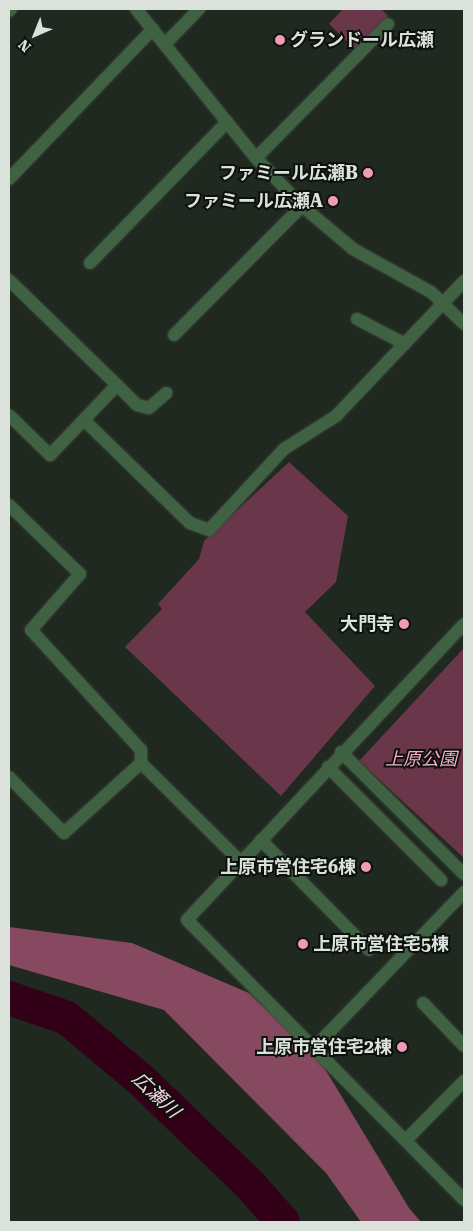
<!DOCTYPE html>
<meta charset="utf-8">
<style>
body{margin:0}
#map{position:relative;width:473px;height:1231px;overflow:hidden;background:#202920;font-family:"Roboto Serif","Noto Sans JP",serif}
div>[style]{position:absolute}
.green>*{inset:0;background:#6a3649}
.forest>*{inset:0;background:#86495f}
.river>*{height:34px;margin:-17px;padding:0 17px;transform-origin:17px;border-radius:17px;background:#320017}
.roads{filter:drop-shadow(0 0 1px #3e463e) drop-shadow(0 0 1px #3e463e)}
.minor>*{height:12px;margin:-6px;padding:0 6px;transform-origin:6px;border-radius:6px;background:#3f6242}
.dots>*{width:14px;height:14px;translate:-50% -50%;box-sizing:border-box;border:2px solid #0d110d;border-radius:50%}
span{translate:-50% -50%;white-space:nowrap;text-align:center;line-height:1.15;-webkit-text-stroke:4px #0d110d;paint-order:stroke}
.poi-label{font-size:18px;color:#dbe1db;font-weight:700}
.left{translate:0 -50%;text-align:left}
.right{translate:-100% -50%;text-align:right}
.park-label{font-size:18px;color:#f8acc5;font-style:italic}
.water-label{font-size:19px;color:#fdd6e2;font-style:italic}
.frame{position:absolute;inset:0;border:10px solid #dbe1db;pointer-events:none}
.north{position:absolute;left:10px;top:10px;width:50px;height:50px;-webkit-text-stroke:4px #0d110d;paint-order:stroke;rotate:224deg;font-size:14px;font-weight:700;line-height:20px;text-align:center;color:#dbe1db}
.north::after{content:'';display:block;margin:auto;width:18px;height:22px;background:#dbe1db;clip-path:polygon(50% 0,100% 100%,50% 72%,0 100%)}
</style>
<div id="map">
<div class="green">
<i style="clip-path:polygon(343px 9px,381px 9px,388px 16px,356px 50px,329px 24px)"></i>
<i style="clip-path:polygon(289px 462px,348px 516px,336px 582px,305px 612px,375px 686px,281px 796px,125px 647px,162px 609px,158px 604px,199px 559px,204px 541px)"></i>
<i style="clip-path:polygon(464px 648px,464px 858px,359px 761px)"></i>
</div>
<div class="forest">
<i style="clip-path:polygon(9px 927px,132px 943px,249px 993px,319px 1059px,409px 1208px,421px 1222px,361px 1222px,326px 1173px,164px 1010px,9px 965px)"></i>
</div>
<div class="river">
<i style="left:9px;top:998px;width:61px;rotate:19deg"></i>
<i style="left:67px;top:1018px;width:95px;rotate:39.9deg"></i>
<i style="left:140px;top:1079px;width:154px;rotate:43.9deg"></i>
<i style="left:251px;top:1186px;width:48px;rotate:48.4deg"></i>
</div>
<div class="roads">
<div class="minor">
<i style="left:136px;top:9px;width:191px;rotate:51.2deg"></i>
<i style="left:256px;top:158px;width:66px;rotate:46.2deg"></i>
<i style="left:302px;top:206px;width:67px;rotate:40.1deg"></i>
<i style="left:353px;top:249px;width:89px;rotate:28.9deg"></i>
<i style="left:431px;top:292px;width:46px;rotate:44.1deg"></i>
<i style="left:9px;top:11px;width:3px;rotate:-45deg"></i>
<i style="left:165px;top:44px;width:49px;rotate:-45.8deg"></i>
<i style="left:256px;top:158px;width:188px;rotate:-45.4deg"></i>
<i style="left:9px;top:179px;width:208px;rotate:-46.2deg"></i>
<i style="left:90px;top:263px;width:197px;rotate:-45.8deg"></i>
<i style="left:9px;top:280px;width:151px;rotate:44.2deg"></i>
<i style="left:117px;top:385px;width:97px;rotate:133.7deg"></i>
<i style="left:50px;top:455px;width:57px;rotate:-135.7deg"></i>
<i style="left:357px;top:319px;width:54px;rotate:27.5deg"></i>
<i style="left:174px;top:335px;width:182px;rotate:-45.2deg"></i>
<i style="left:117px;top:385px;width:28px;rotate:45deg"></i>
<i style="left:137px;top:405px;width:12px;rotate:14deg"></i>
<i style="left:149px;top:408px;width:23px;rotate:-41deg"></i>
<i style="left:86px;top:422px;width:145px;rotate:44.2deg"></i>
<i style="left:190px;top:523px;width:20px;rotate:20deg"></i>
<i style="left:209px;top:530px;width:110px;rotate:-47.2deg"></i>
<i style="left:284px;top:449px;width:62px;rotate:-32.4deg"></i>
<i style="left:336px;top:416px;width:186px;rotate:-46.5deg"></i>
<i style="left:9px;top:505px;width:99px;rotate:44.2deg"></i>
<i style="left:80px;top:574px;width:74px;rotate:131.2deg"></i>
<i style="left:31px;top:630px;width:163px;rotate:47.5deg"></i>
<i style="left:141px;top:750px;width:13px;rotate:90deg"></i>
<i style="left:141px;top:763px;width:141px;rotate:44.7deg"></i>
<i style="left:464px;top:624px;width:405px;rotate:133.1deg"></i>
<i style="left:187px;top:920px;width:394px;rotate:45.3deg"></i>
<i style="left:341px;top:752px;width:173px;rotate:44.8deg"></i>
<i style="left:328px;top:767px;width:160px;rotate:45deg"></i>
<i style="left:9px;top:777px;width:78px;rotate:45.5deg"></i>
<i style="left:64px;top:833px;width:104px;rotate:-42.3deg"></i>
<i style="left:261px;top:840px;width:154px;rotate:45.5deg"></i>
<i style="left:423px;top:1003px;width:59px;rotate:46.4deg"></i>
<i style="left:315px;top:1047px;width:215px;rotate:-46.1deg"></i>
<i style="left:406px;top:1140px;width:83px;rotate:-45.5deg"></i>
</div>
</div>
<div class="dots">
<i style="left:280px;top:40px;background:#ef9ab8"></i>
<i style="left:368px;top:173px;background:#ef9ab8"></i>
<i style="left:333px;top:201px;background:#ef9ab8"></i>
<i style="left:404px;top:624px;background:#ef9ab8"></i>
<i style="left:366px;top:867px;background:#ef9ab8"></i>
<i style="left:303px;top:944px;background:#ef9ab8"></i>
<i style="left:402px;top:1047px;background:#ef9ab8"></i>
</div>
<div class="poi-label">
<span class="left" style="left:290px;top:40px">グランドール広瀬</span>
<span class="right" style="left:358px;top:173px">ファミール広瀬B</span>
<span class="right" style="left:323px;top:201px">ファミール広瀬A</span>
<span class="right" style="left:394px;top:624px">大門寺</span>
<span class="right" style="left:356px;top:867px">上原市営住宅6棟</span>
<span class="left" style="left:313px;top:944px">上原市営住宅5棟</span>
<span class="right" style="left:392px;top:1047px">上原市営住宅2棟</span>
</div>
<div class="park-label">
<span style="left:421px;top:759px">上原公園</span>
</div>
<div class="water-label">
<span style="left:156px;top:1095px;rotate:43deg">広瀬川</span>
</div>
<div class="frame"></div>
<div class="north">N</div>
</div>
